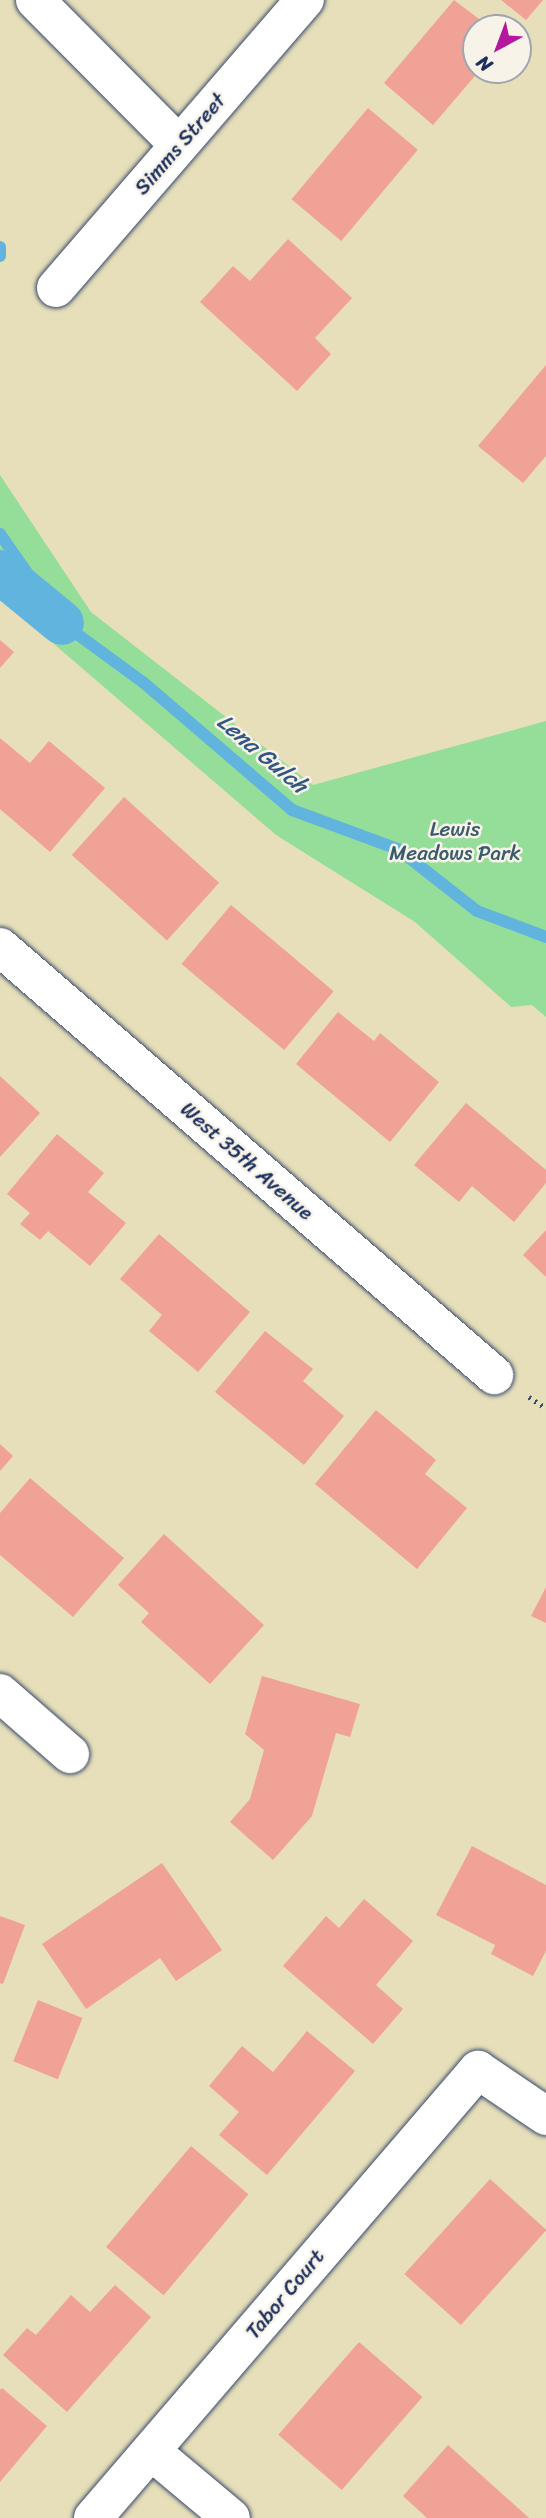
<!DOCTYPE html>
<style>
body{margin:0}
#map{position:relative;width:546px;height:2518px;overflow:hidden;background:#e6dfba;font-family:Sriracha,sans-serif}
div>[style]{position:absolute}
.green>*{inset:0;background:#95de9a}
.stream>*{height:12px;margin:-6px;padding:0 6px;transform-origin:6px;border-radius:6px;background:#61b4dd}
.canal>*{height:44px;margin:-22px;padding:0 22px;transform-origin:22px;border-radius:22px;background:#61b4dd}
.building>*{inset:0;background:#f1a296;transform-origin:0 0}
.path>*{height:4.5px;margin-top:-2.25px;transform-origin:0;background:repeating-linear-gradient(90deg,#39496c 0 2px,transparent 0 7px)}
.roads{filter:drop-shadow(0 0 2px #39496c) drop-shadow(0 0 2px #39496c)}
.minor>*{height:38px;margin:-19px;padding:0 19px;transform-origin:19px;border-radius:19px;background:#fff}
span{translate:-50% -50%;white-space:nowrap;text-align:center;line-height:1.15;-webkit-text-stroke:5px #f7f3e8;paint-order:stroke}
.street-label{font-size:21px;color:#1b2f5e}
.park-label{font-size:21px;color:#3a5b6d}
.water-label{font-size:23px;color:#305784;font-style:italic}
.north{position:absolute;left:462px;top:14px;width:70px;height:70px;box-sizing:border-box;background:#f7f3e8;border:2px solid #9fa5b1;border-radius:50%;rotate:221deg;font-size:19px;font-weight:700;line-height:28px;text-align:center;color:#1b2f5e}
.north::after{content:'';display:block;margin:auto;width:24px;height:32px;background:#b5179e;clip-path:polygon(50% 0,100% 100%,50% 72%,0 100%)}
</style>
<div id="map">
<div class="green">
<i style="clip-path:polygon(0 475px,91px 612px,313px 785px,546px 721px,546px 1017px,532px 1005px,511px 1007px,415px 922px,276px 835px,47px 638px,0 583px)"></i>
</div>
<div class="stream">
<i style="left:0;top:247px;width:9px;rotate:90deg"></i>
<i style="left:0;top:534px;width:108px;rotate:55.1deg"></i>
<i style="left:62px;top:623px;width:102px;rotate:36.2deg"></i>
<i style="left:144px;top:683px;width:195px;rotate:40.6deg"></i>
<i style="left:292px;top:810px;width:113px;rotate:20.2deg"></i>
<i style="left:398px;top:849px;width:100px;rotate:38.1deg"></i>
<i style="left:477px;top:911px;width:74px;rotate:20.6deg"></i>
</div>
<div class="canal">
<i style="left:0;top:572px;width:80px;rotate:39.4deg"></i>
</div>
<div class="building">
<i style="clip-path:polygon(454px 0,491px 28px,476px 28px,480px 70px,433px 125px,384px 83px)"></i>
<i style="clip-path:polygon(501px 0,543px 0,526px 20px)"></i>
<i style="left:368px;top:108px;width:65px;height:119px;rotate:40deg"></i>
<i style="clip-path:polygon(288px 239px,352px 298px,315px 338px,331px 354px,297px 391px,200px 302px,233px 266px,250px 281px)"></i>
<i style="clip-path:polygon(546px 365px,546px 456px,523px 483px,478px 446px)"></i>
<i style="clip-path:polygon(0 640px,14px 652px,0 668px)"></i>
<i style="clip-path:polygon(0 738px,30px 763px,49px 741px,105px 788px,50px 852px,0 809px)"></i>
<i style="left:124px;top:797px;width:128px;height:78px;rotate:42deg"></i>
<i style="left:231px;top:905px;width:134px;height:77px;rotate:40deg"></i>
<i style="clip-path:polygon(338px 1012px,374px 1041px,380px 1033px,439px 1082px,390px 1142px,296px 1064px)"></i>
<i style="clip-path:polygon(0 1076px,40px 1113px,0 1157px)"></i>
<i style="clip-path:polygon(466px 1103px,546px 1170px,546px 1183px,514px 1222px,472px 1186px,459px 1202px,414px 1165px)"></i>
<i style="clip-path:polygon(57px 1134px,104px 1173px,88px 1192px,126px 1223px,90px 1266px,48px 1231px,40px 1240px,20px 1224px,30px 1213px,7px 1194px)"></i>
<i style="clip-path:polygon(546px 1230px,546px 1277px,523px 1255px)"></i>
<i style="clip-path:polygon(159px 1234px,250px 1312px,198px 1372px,149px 1331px,162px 1315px,120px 1279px)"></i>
<i style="clip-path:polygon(265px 1331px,313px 1369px,303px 1381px,344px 1416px,304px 1465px,215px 1392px)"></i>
<i style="clip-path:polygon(376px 1410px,436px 1460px,425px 1474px,467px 1508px,417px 1569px,315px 1484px)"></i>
<i style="clip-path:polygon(0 1444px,13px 1456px,0 1471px)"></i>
<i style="clip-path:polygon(30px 1478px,124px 1558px,73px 1617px,0 1555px,0 1513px)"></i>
<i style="clip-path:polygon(164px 1534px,264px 1625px,210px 1684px,141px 1622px,149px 1613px,118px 1585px)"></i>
<i style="clip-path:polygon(546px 1587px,546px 1623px,531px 1616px)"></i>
<i style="clip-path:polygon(262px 1676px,360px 1704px,350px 1737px,336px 1733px,312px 1816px,273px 1860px,230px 1822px,250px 1799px,264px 1750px,245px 1734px)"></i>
<i style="clip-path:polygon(472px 1846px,546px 1885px,546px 1951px,533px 1976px,491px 1954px,495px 1945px,436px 1915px)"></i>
<i style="clip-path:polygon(162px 1863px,222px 1950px,176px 1981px,160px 1958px,86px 2009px,42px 1944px)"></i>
<i style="clip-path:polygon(364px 1899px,413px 1941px,376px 1985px,403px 2009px,373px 2044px,283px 1966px,326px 1916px,339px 1928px)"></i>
<i style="clip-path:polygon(0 1916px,25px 1925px,3px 1984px,0 1983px)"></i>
<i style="left:38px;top:2000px;width:48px;height:66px;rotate:22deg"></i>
<i style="clip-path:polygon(307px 2031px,355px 2071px,267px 2175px,219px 2135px,239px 2112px,209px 2086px,242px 2046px,273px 2072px)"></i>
<i style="left:191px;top:2146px;width:75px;height:132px;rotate:40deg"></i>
<i style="left:490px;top:2179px;width:76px;height:128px;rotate:42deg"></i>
<i style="clip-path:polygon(115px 2285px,151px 2317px,67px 2412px,3px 2355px,27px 2328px,36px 2335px,71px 2295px,90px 2312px)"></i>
<i style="left:359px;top:2342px;width:84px;height:123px;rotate:41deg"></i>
<i style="clip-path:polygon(2px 2388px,47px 2426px,0 2482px,0 2390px)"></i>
<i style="clip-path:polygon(448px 2445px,529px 2518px,427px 2518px,403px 2496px)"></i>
</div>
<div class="path">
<i style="left:529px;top:1397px;width:20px;rotate:33deg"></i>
</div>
<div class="roads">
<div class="minor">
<i style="left:35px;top:0;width:204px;rotate:45.2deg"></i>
<i style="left:56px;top:288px;width:381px;rotate:-49.2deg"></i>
<i style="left:0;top:947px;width:654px;rotate:40.91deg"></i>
<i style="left:0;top:1693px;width:93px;rotate:41.1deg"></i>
<i style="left:151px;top:2451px;width:104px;rotate:39.9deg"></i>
<i style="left:93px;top:2518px;width:591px;rotate:-49.33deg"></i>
<i style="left:478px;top:2070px;width:82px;rotate:34.1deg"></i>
</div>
</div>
<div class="street-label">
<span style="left:180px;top:144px;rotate:-49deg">Simms Street</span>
<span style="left:247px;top:1161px;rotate:41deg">West 35th Avenue</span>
<span style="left:285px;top:2294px;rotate:-50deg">Tabor Court</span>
</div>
<div class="park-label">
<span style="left:455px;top:841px">Lewis<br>Meadows Park</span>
</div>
<div class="water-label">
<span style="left:262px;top:754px;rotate:40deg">Lena Gulch</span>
</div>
<div class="north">N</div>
</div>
